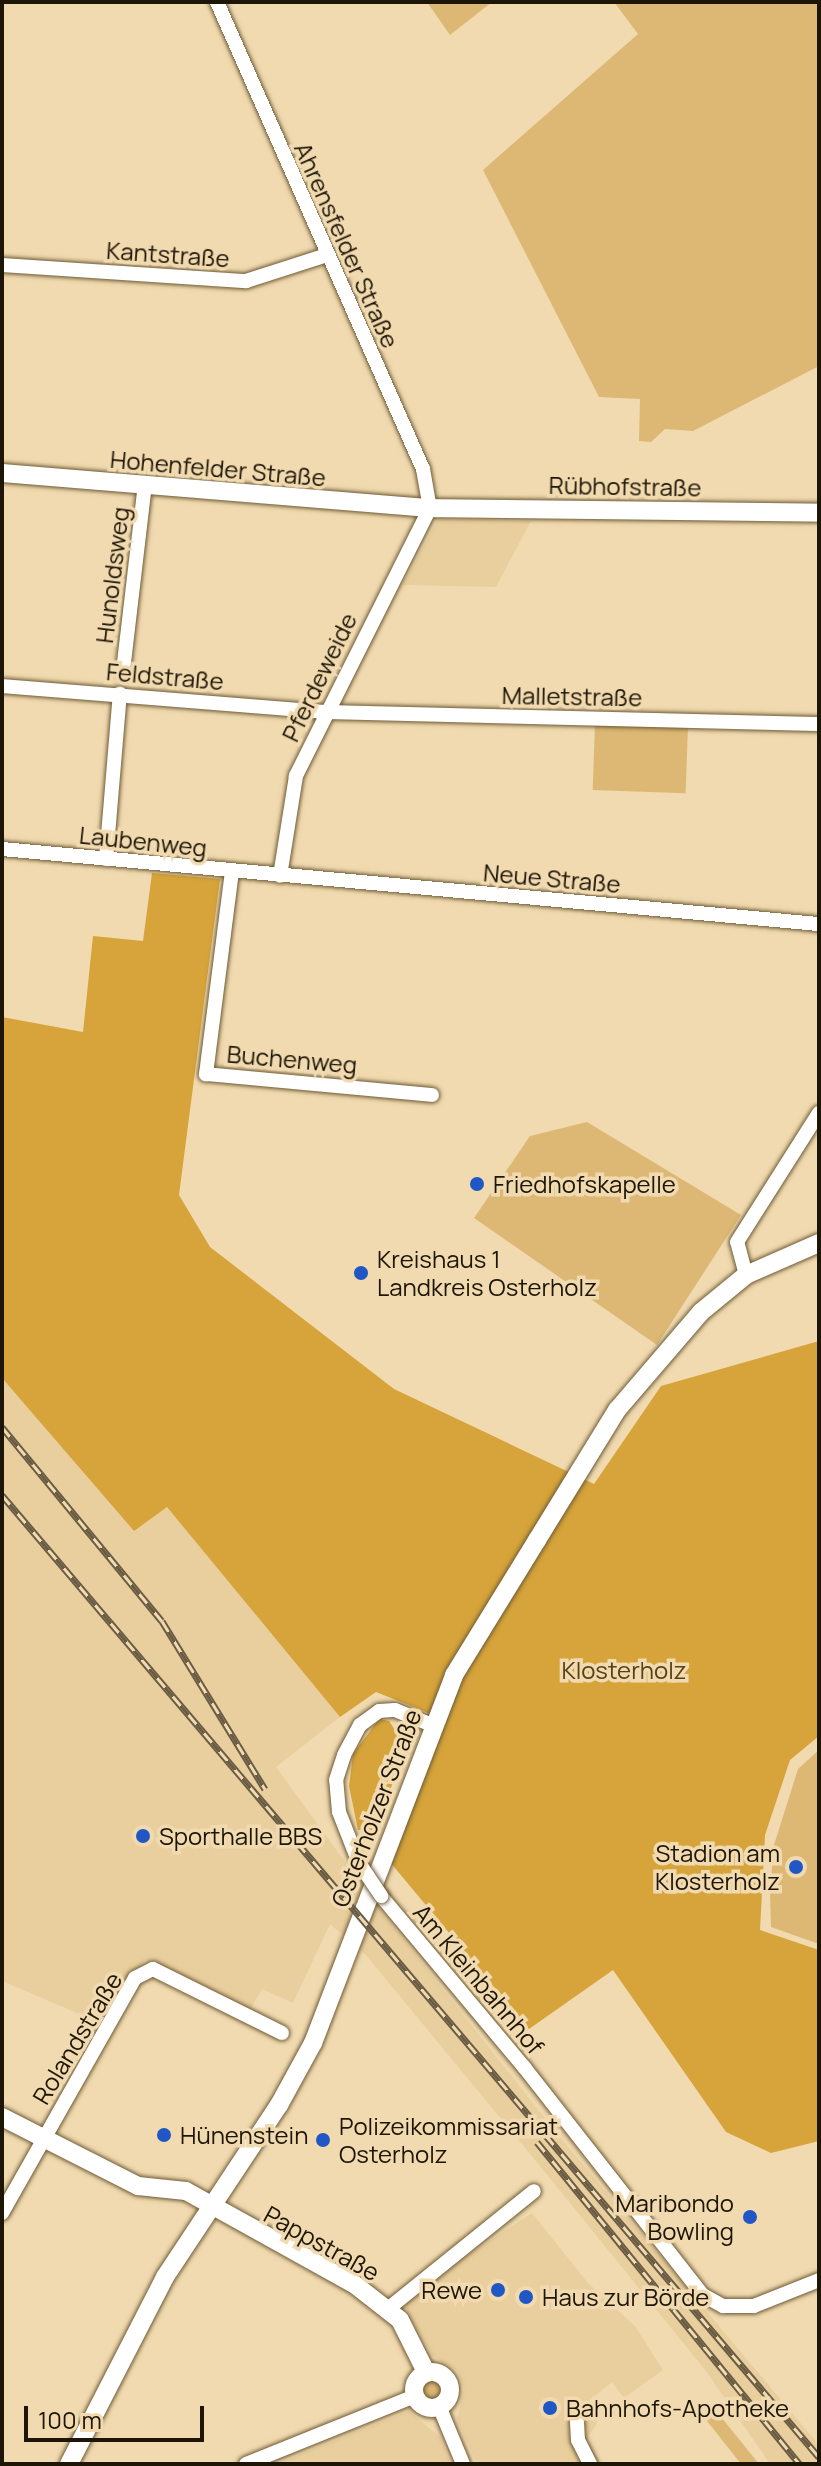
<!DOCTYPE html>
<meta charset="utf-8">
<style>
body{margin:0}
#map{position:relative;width:821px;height:2466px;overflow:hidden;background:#f1dab0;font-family:Manrope,sans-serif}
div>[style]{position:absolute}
.built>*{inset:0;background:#eacf9e}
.green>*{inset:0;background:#dcb874;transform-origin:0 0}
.round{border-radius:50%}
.forest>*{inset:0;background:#d6a43a}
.roads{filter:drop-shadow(0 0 2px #6e5a34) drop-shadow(0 0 2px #6e5a34)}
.minor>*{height:14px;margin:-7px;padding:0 7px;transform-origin:7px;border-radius:7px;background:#fff}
.tertiary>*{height:18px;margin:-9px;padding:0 9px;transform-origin:9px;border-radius:9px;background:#fff}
.tertiary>.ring{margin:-9px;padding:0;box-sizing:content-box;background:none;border:18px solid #fff;border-radius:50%}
.rail>*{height:7px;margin-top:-3.5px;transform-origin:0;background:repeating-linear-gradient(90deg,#f1dab0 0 12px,#6a5c44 0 24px);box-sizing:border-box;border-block:2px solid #6a5c44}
.bridges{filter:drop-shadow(0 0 2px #6e5a34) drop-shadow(0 0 2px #6e5a34)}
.minor-bridge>*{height:14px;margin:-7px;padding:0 7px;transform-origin:7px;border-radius:7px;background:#fff}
.dots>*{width:22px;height:22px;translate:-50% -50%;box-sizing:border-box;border:4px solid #f1dab0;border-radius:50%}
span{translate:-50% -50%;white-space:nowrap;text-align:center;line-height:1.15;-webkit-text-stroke:7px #f1dab0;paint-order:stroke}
.street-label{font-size:24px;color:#1d1506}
.poi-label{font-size:24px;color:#1d1506}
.left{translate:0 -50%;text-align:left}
.right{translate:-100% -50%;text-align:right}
.park-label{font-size:24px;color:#574217}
.frame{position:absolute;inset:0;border:4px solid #1d1506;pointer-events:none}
.scale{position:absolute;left:24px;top:2406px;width:180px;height:36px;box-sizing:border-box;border:4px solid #1d1506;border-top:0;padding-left:10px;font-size:24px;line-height:28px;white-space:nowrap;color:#1d1506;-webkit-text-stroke:6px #f1dab0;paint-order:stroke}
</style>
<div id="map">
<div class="built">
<i style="clip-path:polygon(438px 519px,531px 521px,496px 587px,403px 585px)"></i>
<i style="clip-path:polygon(2px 1378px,134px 1531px,167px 1506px,340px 1717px,276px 1767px,381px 1911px,559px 2136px,819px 2445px,819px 2464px,770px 2464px,706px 2371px,544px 2171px,365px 1954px,330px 1924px,293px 2003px,262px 1989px,250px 2010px,146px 1960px,127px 1977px,98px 2022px,2px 1981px)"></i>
<i style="clip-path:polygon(532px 2213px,588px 2283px,635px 2326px,663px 2370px,624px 2398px,612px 2382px,585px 2404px,598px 2421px,587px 2439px,601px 2464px,477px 2464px,457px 2419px,464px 2389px,458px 2371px,433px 2356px,406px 2309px,405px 2297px)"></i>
<i style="clip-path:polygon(409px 2411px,440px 2437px,451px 2464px,276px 2464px)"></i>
</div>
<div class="green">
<i style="clip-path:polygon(427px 2px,492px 2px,450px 35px)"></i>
<i style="clip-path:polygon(614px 2px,819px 2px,819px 366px,693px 431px,665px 429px,651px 442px,639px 441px,640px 399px,599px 397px,483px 170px,638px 34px)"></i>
<i style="left:595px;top:724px;width:93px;height:66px;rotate:2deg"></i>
<i style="clip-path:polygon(587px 1122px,741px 1215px,657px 1345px,474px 1218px,530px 1136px)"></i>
<i style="clip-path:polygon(819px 1750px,819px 1944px,771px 1927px,770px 1890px,774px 1845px,798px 1769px)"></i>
<i class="round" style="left:423px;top:2381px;width:18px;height:18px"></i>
<i style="clip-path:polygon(717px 2412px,759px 2464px,741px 2464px,707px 2421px)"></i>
</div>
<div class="forest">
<i style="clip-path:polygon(152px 873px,220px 879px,179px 1195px,210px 1247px,394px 1389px,594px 1484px,661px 1386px,819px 1341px,819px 1736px,790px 1760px,765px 1835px,760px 1930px,819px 1950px,819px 2141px,771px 2153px,726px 2132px,613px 1970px,529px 2029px,390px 1862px,444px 1719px,376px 1692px,340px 1717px,167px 1507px,134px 1531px,2px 1378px,2px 1017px,83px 1032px,93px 936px,143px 941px)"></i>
<i style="clip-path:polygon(379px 1719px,389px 1721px,403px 1742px,403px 1756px,375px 1830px,358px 1830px,349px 1786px,353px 1754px)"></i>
</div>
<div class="roads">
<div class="minor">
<i style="left:217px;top:2px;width:510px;rotate:66.2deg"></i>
<i style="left:423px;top:469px;width:40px;rotate:80deg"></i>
<i style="left:430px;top:508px;width:300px;rotate:116.6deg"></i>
<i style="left:296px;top:776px;width:101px;rotate:99.1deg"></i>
<i style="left:2px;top:265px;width:245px;rotate:3.8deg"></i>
<i style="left:246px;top:281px;width:85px;rotate:-17.8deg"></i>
<i style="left:123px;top:671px;width:187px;rotate:-83.3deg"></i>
<i style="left:2px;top:686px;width:322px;rotate:4.6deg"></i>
<i style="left:323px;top:712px;width:496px;rotate:1.4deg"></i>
<i style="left:2px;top:849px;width:820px;rotate:5.25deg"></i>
<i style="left:106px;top:859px;width:166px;rotate:-85.2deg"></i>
<i style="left:232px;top:871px;width:205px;rotate:97.3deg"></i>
<i style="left:206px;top:1074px;width:227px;rotate:5.3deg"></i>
<i style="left:746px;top:1275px;width:34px;rotate:-105deg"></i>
<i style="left:737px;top:1242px;width:153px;rotate:-57.6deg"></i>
<i style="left:359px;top:1863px;width:55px;rotate:-111.4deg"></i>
<i style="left:339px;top:1812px;width:32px;rotate:-95deg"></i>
<i style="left:336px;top:1780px;width:26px;rotate:-72deg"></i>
<i style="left:344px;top:1755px;width:34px;rotate:-62deg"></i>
<i style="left:360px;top:1725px;width:24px;rotate:-36deg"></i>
<i style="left:379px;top:1711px;width:16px;rotate:-4deg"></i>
<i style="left:395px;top:1710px;width:40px;rotate:22deg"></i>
<i style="left:381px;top:1896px;width:223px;rotate:50.1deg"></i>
<i style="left:524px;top:2067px;width:290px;rotate:51.9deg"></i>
<i style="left:703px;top:2295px;width:23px;rotate:29deg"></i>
<i style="left:723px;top:2306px;width:31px"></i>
<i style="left:754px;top:2306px;width:70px;rotate:-21.8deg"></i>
<i style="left:2px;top:2213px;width:270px;rotate:-60.5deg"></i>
<i style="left:135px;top:1978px;width:20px;rotate:-27deg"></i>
<i style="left:153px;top:1969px;width:144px;rotate:26.4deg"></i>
<i style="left:389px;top:2308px;width:186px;rotate:-38.9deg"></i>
<i style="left:439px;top:2406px;width:63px;rotate:67.5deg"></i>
<i style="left:577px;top:2422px;width:18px;rotate:87deg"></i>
<i style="left:578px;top:2440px;width:27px;rotate:63deg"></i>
<i style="left:246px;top:2464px;width:182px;rotate:-21.9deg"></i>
</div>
<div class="tertiary">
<i style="left:2px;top:473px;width:429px;rotate:4.7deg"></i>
<i style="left:430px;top:508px;width:389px;rotate:0.7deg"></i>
<i style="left:2px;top:2117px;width:153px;rotate:26.9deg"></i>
<i style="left:138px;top:2186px;width:48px;rotate:5.9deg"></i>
<i style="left:186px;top:2191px;width:192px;rotate:29deg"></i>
<i style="left:354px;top:2284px;width:58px;rotate:38deg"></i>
<i style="left:400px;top:2320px;width:58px;rotate:63.4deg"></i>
<i class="ring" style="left:414px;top:2372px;width:18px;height:18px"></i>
<i style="left:69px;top:2464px;width:210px;rotate:-62.8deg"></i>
<i style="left:165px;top:2277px;width:206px;rotate:-56.5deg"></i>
<i style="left:279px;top:2105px;width:71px;rotate:-61.3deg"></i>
<i style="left:313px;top:2043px;width:394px;rotate:-69deg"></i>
<i style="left:454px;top:1675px;width:158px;rotate:-58.4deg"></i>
<i style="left:537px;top:1540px;width:153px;rotate:-58.4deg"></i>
<i style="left:617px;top:1410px;width:129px;rotate:-49.4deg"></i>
<i style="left:701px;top:1312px;width:58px;rotate:-39.4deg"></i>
<i style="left:746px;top:1275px;width:80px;rotate:-23.7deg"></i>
</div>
</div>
<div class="rail">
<i style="left:2px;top:1427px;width:251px;rotate:50.5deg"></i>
<i style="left:162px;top:1621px;width:197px;rotate:58.5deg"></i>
<i style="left:2px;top:1495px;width:1262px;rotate:49.66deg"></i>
<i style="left:537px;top:2142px;width:416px;rotate:50.8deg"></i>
</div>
<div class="bridges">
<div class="minor-bridge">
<i style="left:359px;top:1863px;width:40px;rotate:56deg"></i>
</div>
</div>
<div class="dots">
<i style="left:477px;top:1184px;background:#2157c4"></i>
<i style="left:361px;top:1273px;background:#2157c4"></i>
<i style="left:143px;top:1836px;background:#2157c4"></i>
<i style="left:796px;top:1867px;background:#2157c4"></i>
<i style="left:164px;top:2135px;background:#2157c4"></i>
<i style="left:323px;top:2140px;background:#2157c4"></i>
<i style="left:750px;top:2217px;background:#2157c4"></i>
<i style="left:498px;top:2290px;background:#2157c4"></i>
<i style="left:526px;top:2297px;background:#2157c4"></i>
<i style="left:550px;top:2408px;background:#2157c4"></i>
</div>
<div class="street-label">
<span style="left:347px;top:245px;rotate:66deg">Ahrensfelder Straße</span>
<span style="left:168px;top:254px;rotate:4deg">Kantstraße</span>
<span style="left:218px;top:468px;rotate:5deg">Hohenfelder Straße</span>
<span style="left:625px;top:486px;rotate:1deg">Rübhofstraße</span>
<span style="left:112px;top:575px;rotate:-83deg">Hunoldsweg</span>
<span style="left:165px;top:676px;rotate:5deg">Feldstraße</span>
<span style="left:319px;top:677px;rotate:-64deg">Pferdeweide</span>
<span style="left:572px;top:696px;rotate:1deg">Malletstraße</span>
<span style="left:143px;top:841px;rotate:6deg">Laubenweg</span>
<span style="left:552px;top:878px;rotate:5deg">Neue Straße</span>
<span style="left:292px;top:1059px;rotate:5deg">Buchenweg</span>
<span style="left:376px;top:1808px;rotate:-69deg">Osterholzer Straße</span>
<span style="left:479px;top:1979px;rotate:50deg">Am Kleinbahnhof</span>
<span style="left:77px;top:2038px;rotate:-59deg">Rolandstraße</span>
<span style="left:322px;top:2243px;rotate:29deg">Pappstraße</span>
</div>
<div class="poi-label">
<span class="left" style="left:493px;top:1184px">Friedhofskapelle</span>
<span class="left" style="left:377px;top:1273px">Kreishaus 1<br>Landkreis Osterholz</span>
<span class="left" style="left:159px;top:1836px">Sporthalle BBS</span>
<span class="right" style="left:780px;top:1867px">Stadion am<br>Klosterholz</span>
<span class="left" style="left:339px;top:2140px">Polizeikommissariat<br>Osterholz</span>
<span class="left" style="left:180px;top:2135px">Hünenstein</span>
<span class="right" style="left:734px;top:2217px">Maribondo<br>Bowling</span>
<span class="right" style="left:482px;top:2290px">Rewe</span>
<span class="left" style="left:542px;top:2297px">Haus zur Börde</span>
<span class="left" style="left:566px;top:2408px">Bahnhofs-Apotheke</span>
</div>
<div class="park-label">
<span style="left:624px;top:1670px">Klosterholz</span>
</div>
<div class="frame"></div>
<div class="scale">100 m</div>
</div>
